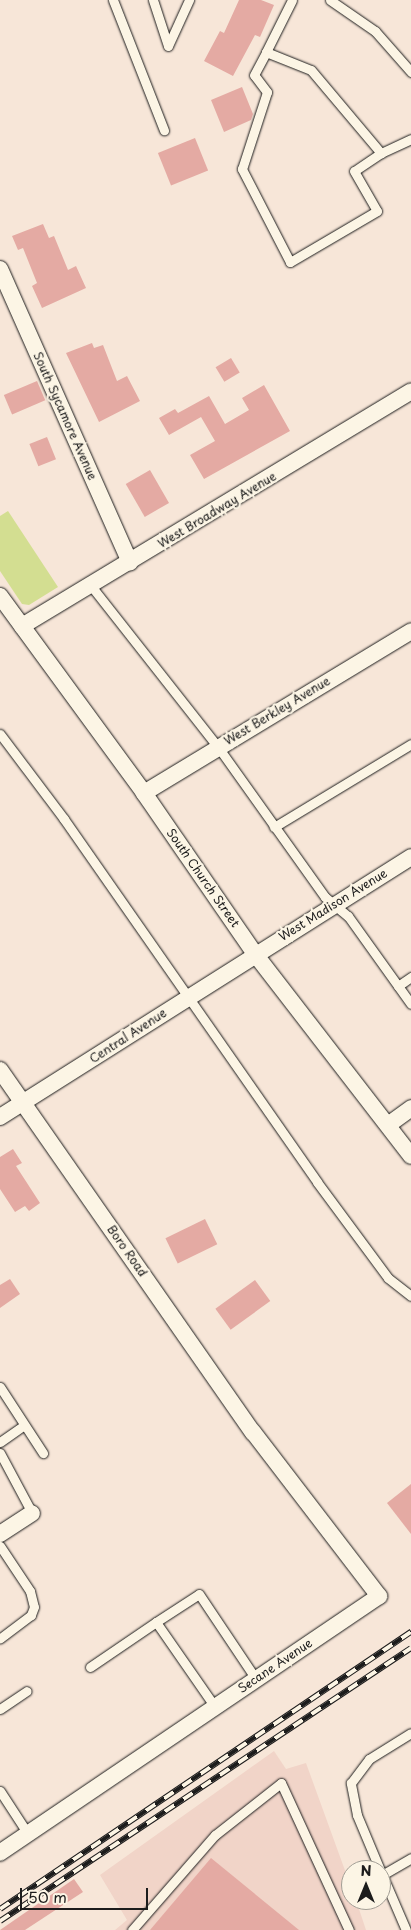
<!DOCTYPE html>
<style>
body{margin:0}
#map{position:relative;width:411px;height:1930px;overflow:hidden;background:#f7e6d8;font-family:"Playpen Sans",sans-serif}
div>[style]{position:absolute}
.built>*{inset:0;background:#f1d4c8}
.green>*{inset:0;background:#d3de91}
.building>*{inset:0;background:#e4aaa3;transform-origin:0 0}
.roads{filter:drop-shadow(0 0 1px #1c1c1c) drop-shadow(0 0 1px #1c1c1c)}
.service>*{height:9px;margin:-4.5px;padding:0 4.5px;transform-origin:4.5px;border-radius:4.5px;background:#fcf5e5}
.minor>*{height:16px;margin:-8px;padding:0 8px;transform-origin:8px;border-radius:8px;background:#fcf5e5}
.rail>*{height:5.5px;margin-top:-2.75px;transform-origin:0;background:repeating-linear-gradient(90deg,#fcf5e5 0 11px,#1c1c1c 0 22px);box-sizing:border-box;border-block:1px solid #1c1c1c}
span{translate:-50% -50%;white-space:nowrap;text-align:center;line-height:1.15;-webkit-text-stroke:4.5px #fcf5e5;paint-order:stroke}
.street-label{font-size:12px;color:#1c1c1c}
.north{position:absolute;left:341px;top:1860px;width:50px;height:50px;box-sizing:border-box;background:#fcf5e5;border:1px solid #a29e95;border-radius:50%;rotate:0deg;font-size:14px;font-weight:700;line-height:20px;text-align:center;color:#1c1c1c}
.north::after{content:'';display:block;margin:auto;width:18px;height:22px;background:#1c1c1c;clip-path:polygon(50% 0,100% 100%,50% 72%,0 100%)}
.scale{position:absolute;left:20px;top:1888px;width:128px;height:22px;box-sizing:border-box;border:2px solid #1c1c1c;border-top:0;padding-left:6px;font-size:15px;line-height:18px;white-space:nowrap;color:#1c1c1c;-webkit-text-stroke:4px #fcf5e5;paint-order:stroke}
</style>
<div id="map">
<div class="built">
<i style="clip-path:polygon(274px 1751px,286px 1769px,306px 1763px,351px 1887px,351px 1900px,356px 1900px,366px 1930px,115px 1930px,127px 1920px,100px 1875px)"></i>
</div>
<div class="green">
<i style="clip-path:polygon(8px 511px,58px 587px,29px 605px,22px 604px,0 571px,0 516px)"></i>
</div>
<div class="building">
<i style="clip-path:polygon(239px 0,261px 0,274px 5px,260px 37px,255px 35px,233px 76px,204px 61px,220px 31px,224px 33px)"></i>
<i style="clip-path:polygon(242px 87px,253px 114px,251px 120px,224px 132px,211px 100px)"></i>
<i style="left:195px;top:138px;width:35px;height:40px;rotate:68deg"></i>
<i style="clip-path:polygon(43px 224px,49px 238px,54px 236px,68px 270px,76px 266px,86px 288px,42px 308px,32px 286px,37px 283px,23px 248px,18px 250px,12px 236px)"></i>
<i style="clip-path:polygon(92px 343px,94px 348px,103px 345px,117px 381px,127px 376px,140px 401px,99px 422px,66px 353px)"></i>
<i style="left:231px;top:358px;width:17px;height:18px;rotate:59deg"></i>
<i style="left:37px;top:381px;width:21px;height:36px;rotate:67deg"></i>
<i style="clip-path:polygon(264px 385px,290px 431px,204px 479px,190px 455px,215px 441px,201px 417px,169px 435px,159px 418px,175px 409px,178px 413px,209px 396px,225px 424px,249px 410px,242px 398px)"></i>
<i style="left:47px;top:437px;width:24px;height:19px;rotate:68deg"></i>
<i style="left:150px;top:470px;width:38px;height:28px;rotate:60deg"></i>
<i style="clip-path:polygon(13px 1149px,22px 1163px,16px 1166px,40px 1203px,29px 1211px,25px 1206px,15px 1212px,0 1189px,0 1157px)"></i>
<i style="left:205px;top:1219px;width:28px;height:44px;rotate:64deg"></i>
<i style="clip-path:polygon(10px 1279px,20px 1294px,0 1308px,0 1285px)"></i>
<i style="left:255px;top:1280px;width:26px;height:49px;rotate:54deg"></i>
<i style="clip-path:polygon(411px 1484px,411px 1534px,387px 1503px)"></i>
<i style="clip-path:polygon(211px 1858px,299px 1930px,150px 1930px)"></i>
<i style="clip-path:polygon(74px 1879px,83px 1892px,25px 1930px,0 1930px)"></i>
</div>
<div class="roads">
<div class="service">
<i style="left:113px;top:0;width:140px;rotate:68.6deg"></i>
<i style="left:153px;top:0;width:48px;rotate:71.9deg"></i>
<i style="left:168px;top:46px;width:51px;rotate:-65.5deg"></i>
<i style="left:330px;top:0;width:55px;rotate:34.6deg"></i>
<i style="left:375px;top:31px;width:55px;rotate:48.7deg"></i>
<i style="left:266px;top:52px;width:48px;rotate:21.8deg"></i>
<i style="left:311px;top:70px;width:109px;rotate:49.9deg"></i>
<i style="left:381px;top:153px;width:32px;rotate:146deg"></i>
<i style="left:354px;top:171px;width:46px;rotate:60.1deg"></i>
<i style="left:377px;top:211px;width:101px;rotate:149.6deg"></i>
<i style="left:290px;top:262px;width:105px;rotate:-117.3deg"></i>
<i style="left:242px;top:169px;width:81px;rotate:-72deg"></i>
<i style="left:267px;top:92px;width:21px;rotate:-127deg"></i>
<i style="left:254px;top:75px;width:26px;rotate:-62deg"></i>
<i style="left:266px;top:52px;width:58px;rotate:-63.4deg"></i>
<i style="left:381px;top:153px;width:33px;rotate:-25deg"></i>
<i style="left:92px;top:587px;width:204px;rotate:51.8deg"></i>
<i style="left:218px;top:747px;width:184px;rotate:54.5deg"></i>
<i style="left:325px;top:897px;width:30px;rotate:40deg"></i>
<i style="left:348px;top:916px;width:108px;rotate:54.4deg"></i>
<i style="left:0;top:734px;width:106px;rotate:53deg"></i>
<i style="left:64px;top:819px;width:442px;rotate:55.1deg"></i>
<i style="left:317px;top:1182px;width:119px;rotate:53.5deg"></i>
<i style="left:388px;top:1278px;width:29px;rotate:38deg"></i>
<i style="left:274px;top:827px;width:160px;rotate:-31.2deg"></i>
<i style="left:398px;top:986px;width:16px;rotate:-35deg"></i>
<i style="left:0;top:1387px;width:79px;rotate:56.9deg"></i>
<i style="left:0;top:1442px;width:29px;rotate:-35deg"></i>
<i style="left:0;top:1453px;width:68px;rotate:61.9deg"></i>
<i style="left:0;top:1546px;width:54px;rotate:56.3deg"></i>
<i style="left:30px;top:1591px;width:16px;rotate:76deg"></i>
<i style="left:34px;top:1607px;width:9px;rotate:111deg"></i>
<i style="left:31px;top:1615px;width:39px;rotate:143deg"></i>
<i style="left:156px;top:1622px;width:51px;rotate:-33.1deg"></i>
<i style="left:199px;top:1594px;width:102px;rotate:56.2deg"></i>
<i style="left:90px;top:1667px;width:80px;rotate:-34.3deg"></i>
<i style="left:156px;top:1622px;width:103px;rotate:55.2deg"></i>
<i style="left:0;top:1709px;width:32px;rotate:-34deg"></i>
<i style="left:0;top:1791px;width:51px;rotate:56.9deg"></i>
<i style="left:380px;top:1870px;width:60px;rotate:-112.7deg"></i>
<i style="left:357px;top:1815px;width:33px;rotate:-101deg"></i>
<i style="left:351px;top:1783px;width:30px;rotate:-53deg"></i>
<i style="left:369px;top:1759px;width:49px;rotate:-31.8deg"></i>
<i style="left:381px;top:1872px;width:63px;rotate:66.7deg"></i>
<i style="left:382px;top:1875px;width:34px;rotate:-30deg"></i>
<i style="left:132px;top:1930px;width:126px;rotate:-48.9deg"></i>
<i style="left:215px;top:1835px;width:84px;rotate:-38.2deg"></i>
<i style="left:281px;top:1783px;width:162px;rotate:65.2deg"></i>
</div>
<div class="minor">
<i style="left:0;top:269px;width:321px;rotate:66.1deg"></i>
<i style="left:0;top:596px;width:244px;rotate:53.8deg"></i>
<i style="left:144px;top:793px;width:196px;rotate:55.4deg"></i>
<i style="left:255px;top:954px;width:255px;rotate:52.3deg"></i>
<i style="left:22px;top:626px;width:454px;rotate:-31.1deg"></i>
<i style="left:144px;top:793px;width:312px;rotate:-31.2deg"></i>
<i style="left:0;top:1070px;width:442px;rotate:55.1deg"></i>
<i style="left:253px;top:1432px;width:207px;rotate:52.5deg"></i>
<i style="left:379px;top:1596px;width:458px;rotate:145.9deg"></i>
<i style="left:0;top:1117px;width:486px;rotate:-32.3deg"></i>
<i style="left:388px;top:1125px;width:29px;rotate:-36deg"></i>
<i style="left:0;top:1534px;width:38px;rotate:-33deg"></i>
</div>
</div>
<div class="rail">
<i style="left:0;top:1909px;width:496px;rotate:-34deg"></i>
<i style="left:0;top:1921px;width:493px;rotate:-33.6deg"></i>
</div>
<div class="street-label">
<span style="left:65px;top:416px;rotate:66deg">South Sycamore Avenue</span>
<span style="left:217px;top:510px;rotate:-31deg">West Broadway Avenue</span>
<span style="left:277px;top:711px;rotate:-31deg">West Berkley Avenue</span>
<span style="left:203px;top:878px;rotate:55deg">South Church Street</span>
<span style="left:333px;top:905px;rotate:-32deg">West Madison Avenue</span>
<span style="left:128px;top:1036px;rotate:-33deg">Central Avenue</span>
<span style="left:127px;top:1251px;rotate:55deg">Boro Road</span>
<span style="left:275px;top:1666px;rotate:-34deg">Secane Avenue</span>
</div>
<div class="north">N</div>
<div class="scale">50 m</div>
</div>
